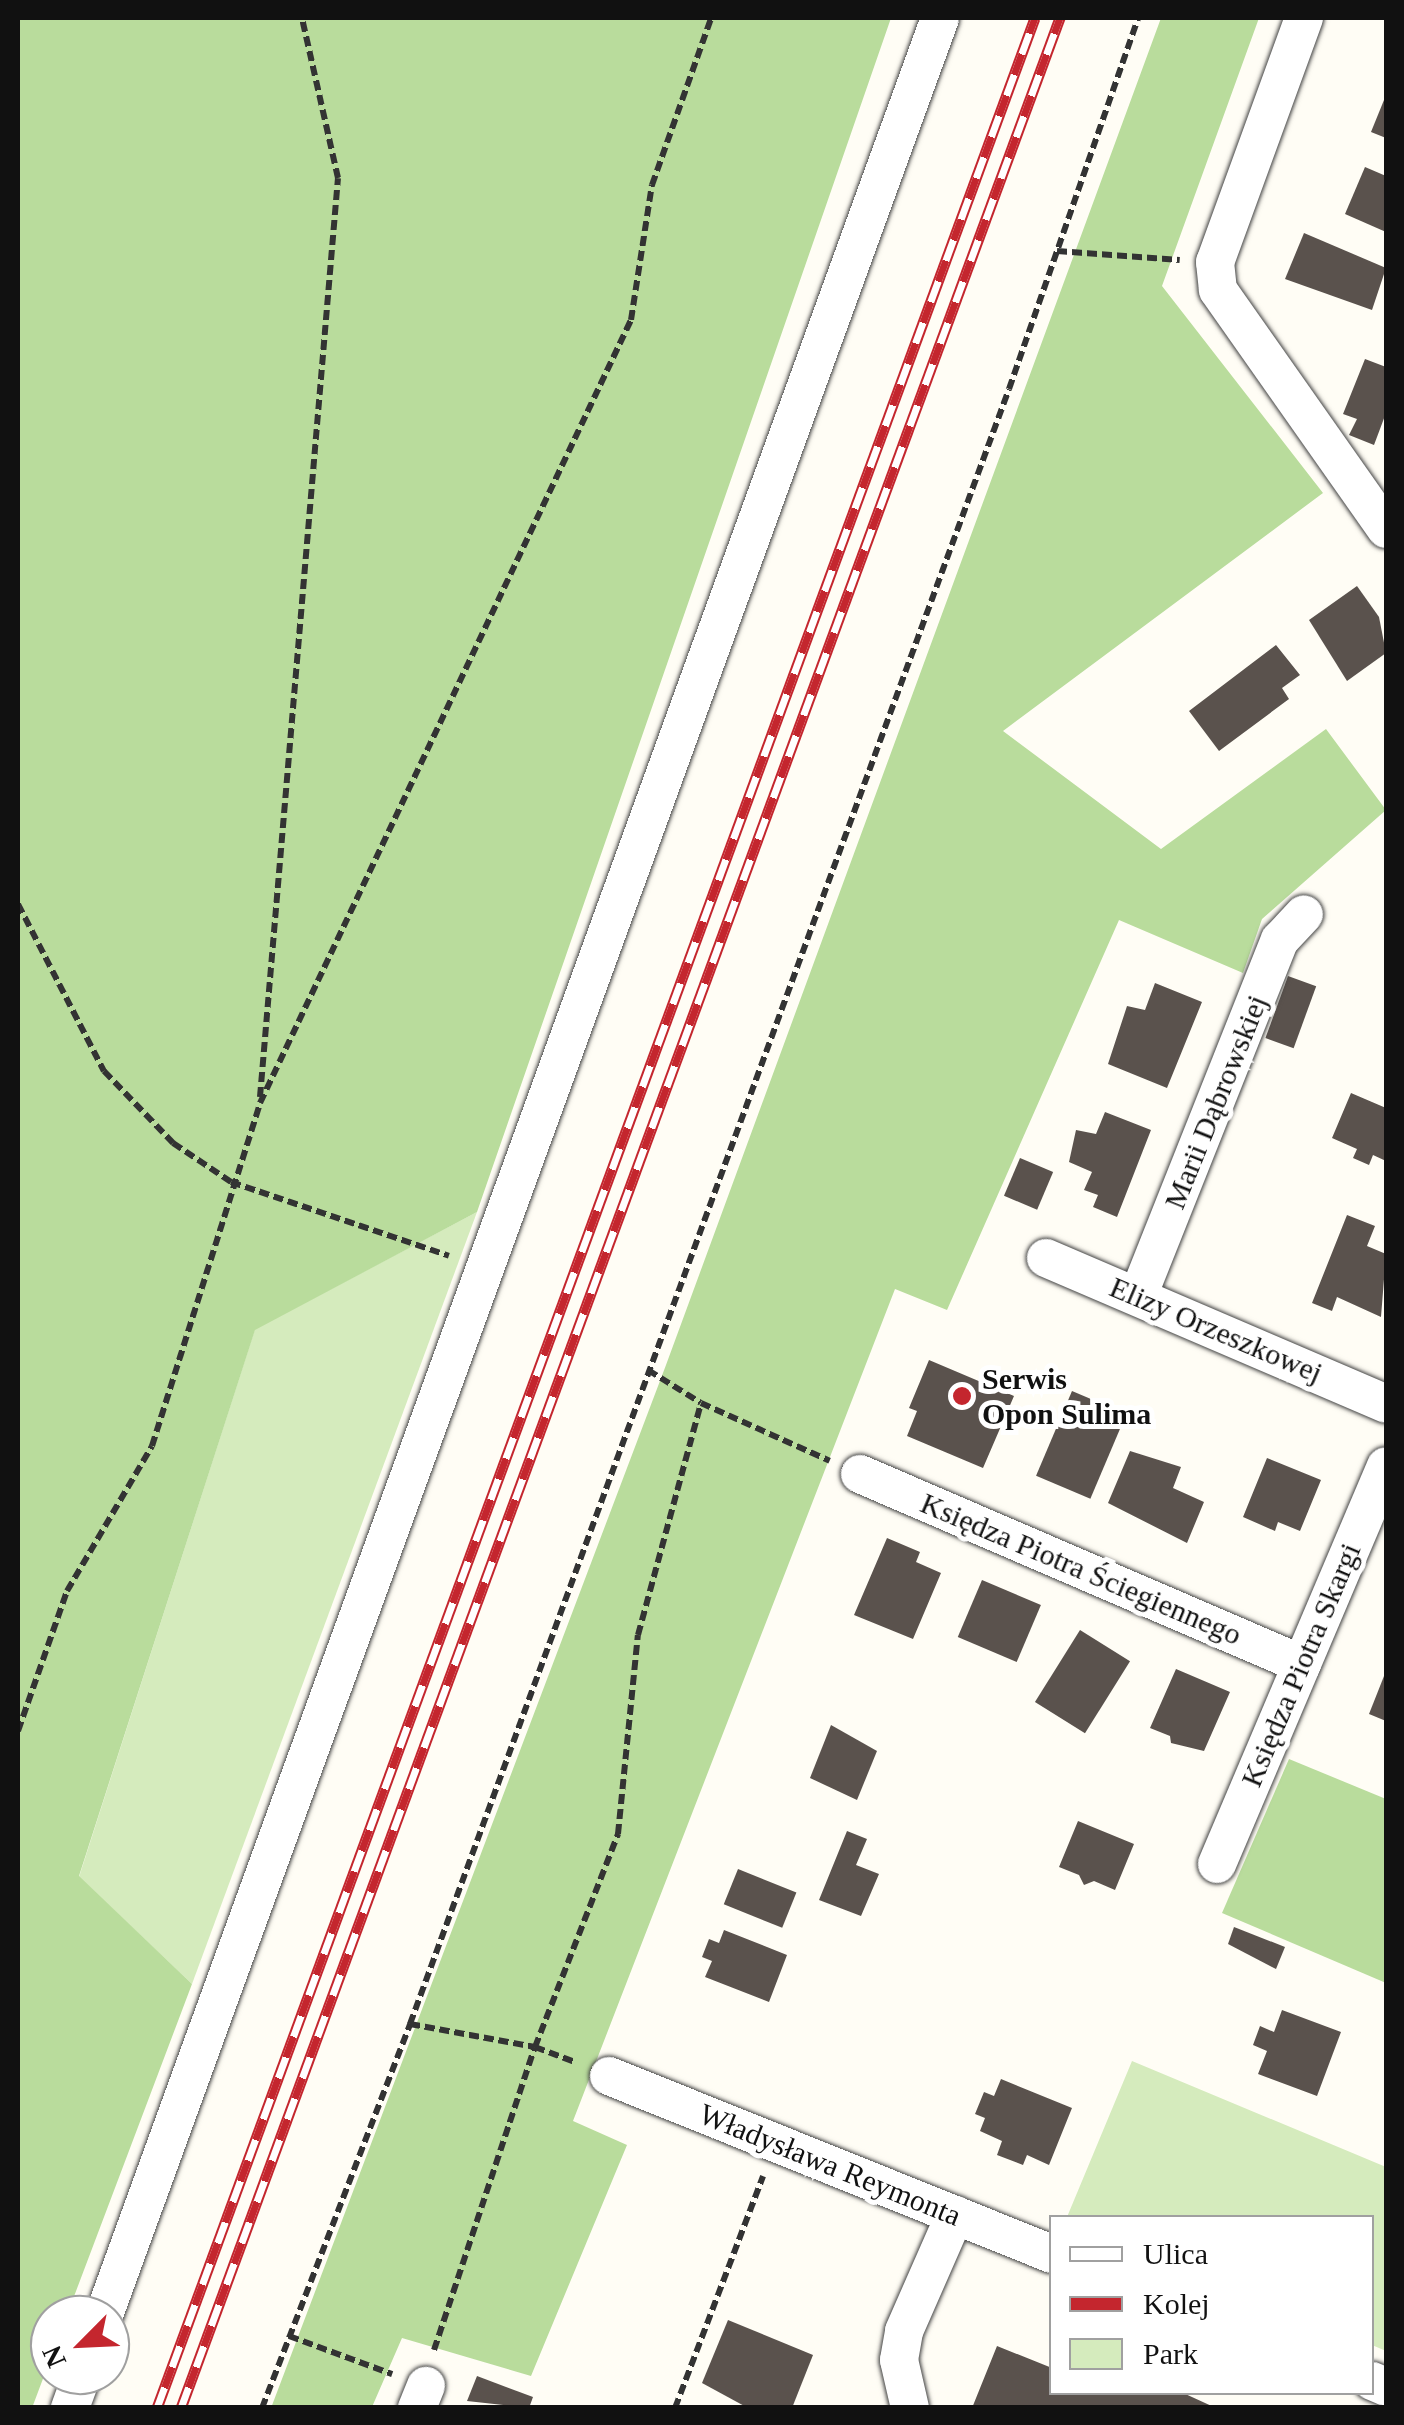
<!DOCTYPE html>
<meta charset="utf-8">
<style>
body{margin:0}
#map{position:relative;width:1404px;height:2425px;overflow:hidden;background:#fffdf5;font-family:"Times New Roman",serif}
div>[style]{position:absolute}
.green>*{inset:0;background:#d5ebbd}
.forest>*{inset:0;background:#b9dc9c}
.building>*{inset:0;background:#5a524d;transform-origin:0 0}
.path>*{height:6px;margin-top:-3px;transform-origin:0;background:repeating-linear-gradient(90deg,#333 0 10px,transparent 0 15px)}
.roads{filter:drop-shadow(0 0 2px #444) drop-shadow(0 0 2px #444)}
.minor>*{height:38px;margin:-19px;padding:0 19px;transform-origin:19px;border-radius:19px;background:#fff}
.rail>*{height:11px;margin-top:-5.5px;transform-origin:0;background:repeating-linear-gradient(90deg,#fff 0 22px,#c4262e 0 44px);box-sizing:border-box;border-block:2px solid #c4262e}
.dots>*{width:28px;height:28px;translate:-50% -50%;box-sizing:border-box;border:5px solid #fff;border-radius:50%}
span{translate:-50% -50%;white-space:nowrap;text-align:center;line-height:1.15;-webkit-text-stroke:10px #fff;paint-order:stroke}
.street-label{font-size:30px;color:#111}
.poi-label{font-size:30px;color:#111;font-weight:700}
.left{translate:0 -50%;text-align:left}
.frame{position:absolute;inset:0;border:20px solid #111;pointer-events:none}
.legend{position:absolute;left:1049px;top:2215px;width:325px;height:180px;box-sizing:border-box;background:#fff;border:2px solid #a0a0a0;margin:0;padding:12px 18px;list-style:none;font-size:30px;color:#111}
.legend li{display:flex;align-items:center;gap:20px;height:50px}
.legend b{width:50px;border:2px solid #a0a0a0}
.north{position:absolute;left:30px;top:2295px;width:100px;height:100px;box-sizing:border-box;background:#fff;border:2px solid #a0a0a0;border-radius:50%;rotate:246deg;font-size:28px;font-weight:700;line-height:40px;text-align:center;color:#111}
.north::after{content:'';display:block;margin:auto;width:35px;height:45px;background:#c4262e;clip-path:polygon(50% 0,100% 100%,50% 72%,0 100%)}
</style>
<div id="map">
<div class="green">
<i style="clip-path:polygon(477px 1212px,192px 1984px,79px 1877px,255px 1329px)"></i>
<i style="clip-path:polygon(1132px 2061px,1386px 2167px,1386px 2351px,1372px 2345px,1372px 2218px,1067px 2217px)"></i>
</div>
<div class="forest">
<i style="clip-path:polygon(18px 18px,891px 18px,477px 1212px,255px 1330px,79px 1876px,192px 1984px,67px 2315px,50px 2315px,50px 2360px,32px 2408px,18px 2407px)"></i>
<i style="clip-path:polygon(1161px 18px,1259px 18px,1162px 286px,1323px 493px,1003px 731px,1161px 849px,1326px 729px,1386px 810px,1262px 919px,1243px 973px,1119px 920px,947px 1310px,895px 1289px,573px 2121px,627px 2145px,531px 2376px,402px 2338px,372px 2407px,271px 2408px,666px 1365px)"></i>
<i style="clip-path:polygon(1289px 1759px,1386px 1799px,1386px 1983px,1222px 1913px)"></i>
</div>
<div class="building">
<i style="clip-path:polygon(1386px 95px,1386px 138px,1371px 132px)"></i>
<i style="clip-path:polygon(1365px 167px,1386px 176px,1386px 232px,1345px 214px)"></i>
<i style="clip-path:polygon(1304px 233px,1386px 268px,1372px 310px,1285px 279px)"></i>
<i style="clip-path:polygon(1365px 359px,1386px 367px,1386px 413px,1374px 445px,1349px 435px,1357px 419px,1343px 414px)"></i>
<i style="clip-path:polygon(1357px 586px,1379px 617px,1386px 653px,1347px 681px,1309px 620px)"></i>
<i style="clip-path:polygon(1276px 645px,1300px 675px,1282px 688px,1289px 699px,1219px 751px,1189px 711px)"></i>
<i style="left:1288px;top:976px;width:30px;height:66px;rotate:20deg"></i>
<i style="clip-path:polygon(1155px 983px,1202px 1002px,1167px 1088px,1108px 1064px,1127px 1006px,1145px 1010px)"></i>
<i style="clip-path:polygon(1351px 1093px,1386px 1108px,1386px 1161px,1373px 1155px,1369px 1165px,1353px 1158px,1357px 1149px,1332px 1138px)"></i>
<i style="clip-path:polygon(1105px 1112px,1151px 1130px,1117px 1217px,1093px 1207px,1098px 1195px,1084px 1190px,1092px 1172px,1069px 1162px,1076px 1130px,1096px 1134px)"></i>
<i style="left:1020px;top:1158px;width:36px;height:41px;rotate:23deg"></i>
<i style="clip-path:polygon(1347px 1215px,1375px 1226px,1367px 1246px,1386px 1254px,1381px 1317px,1337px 1297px,1332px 1311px,1312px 1303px)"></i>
<i style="clip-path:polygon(929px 1360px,1014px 1396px,983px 1468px,907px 1436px,917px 1411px,909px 1408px)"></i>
<i style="left:1072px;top:1391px;width:59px;height:92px;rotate:23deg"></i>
<i style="clip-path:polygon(1130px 1451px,1181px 1467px,1173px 1488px,1204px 1502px,1187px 1543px,1108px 1503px)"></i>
<i style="clip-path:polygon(1267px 1458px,1321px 1480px,1300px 1531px,1278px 1522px,1275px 1531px,1243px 1517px)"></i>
<i style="clip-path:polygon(887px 1538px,920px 1552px,916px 1562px,941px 1573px,913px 1639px,854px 1615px)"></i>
<i style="left:982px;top:1580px;width:64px;height:62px;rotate:23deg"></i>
<i style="left:1080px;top:1630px;width:59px;height:85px;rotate:32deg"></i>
<i style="clip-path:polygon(1176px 1669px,1230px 1692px,1204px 1751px,1171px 1743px,1170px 1736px,1150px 1728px)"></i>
<i style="clip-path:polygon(1386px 1671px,1386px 1721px,1369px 1714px)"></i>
<i style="clip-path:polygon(831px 1725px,877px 1751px,857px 1800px,810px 1778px)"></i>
<i style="clip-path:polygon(1078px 1821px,1134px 1844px,1115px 1890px,1094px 1881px,1084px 1885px,1079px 1875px,1059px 1867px)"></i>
<i style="clip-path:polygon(847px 1831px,867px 1839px,856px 1865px,879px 1874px,861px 1916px,819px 1900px)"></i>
<i style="left:738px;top:1869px;width:63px;height:38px;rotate:22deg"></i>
<i style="clip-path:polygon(1234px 1927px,1285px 1947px,1276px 1969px,1228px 1944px)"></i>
<i style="clip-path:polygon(724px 1930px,787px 1955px,769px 2002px,705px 1977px,712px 1961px,702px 1957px,709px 1939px,719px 1943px)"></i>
<i style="clip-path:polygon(1282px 2010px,1341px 2032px,1317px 2096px,1258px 2074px,1267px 2051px,1253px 2045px,1260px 2026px,1274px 2032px)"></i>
<i style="clip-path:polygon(1001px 2079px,1072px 2108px,1049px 2165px,1027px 2155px,1023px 2165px,997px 2155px,1002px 2141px,980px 2131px,985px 2118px,975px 2114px,984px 2092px,994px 2096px)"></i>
<i style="clip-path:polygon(728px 2320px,813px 2355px,792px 2408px,748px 2408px,702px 2383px)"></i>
<i style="clip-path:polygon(997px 2346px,1052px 2368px,1052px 2392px,1181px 2392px,1216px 2408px,972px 2408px)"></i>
<i style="clip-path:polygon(477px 2376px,533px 2397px,529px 2408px,467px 2401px)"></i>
</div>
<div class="path">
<i style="left:1057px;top:251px;width:123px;rotate:4.2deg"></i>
<i style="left:18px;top:904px;width:188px;rotate:62.8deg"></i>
<i style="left:104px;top:1071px;width:100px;rotate:46.2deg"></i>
<i style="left:173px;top:1143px;width:70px;rotate:33.9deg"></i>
<i style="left:231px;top:1182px;width:230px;rotate:18.7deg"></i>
<i style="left:260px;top:1097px;width:922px;rotate:-85.15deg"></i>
<i style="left:338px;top:178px;width:164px;rotate:-102.7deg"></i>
<i style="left:648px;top:1370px;width:62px;rotate:31.9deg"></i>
<i style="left:701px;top:1403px;width:141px;rotate:24.2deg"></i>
<i style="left:18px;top:1731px;width:148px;rotate:-70.7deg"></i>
<i style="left:67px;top:1591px;width:168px;rotate:-59.6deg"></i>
<i style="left:152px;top:1446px;width:360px;rotate:-72.5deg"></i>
<i style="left:260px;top:1103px;width:866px;rotate:-64.65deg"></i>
<i style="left:631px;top:320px;width:137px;rotate:-81.2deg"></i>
<i style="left:652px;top:185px;width:177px;rotate:-70.5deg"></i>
<i style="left:410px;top:2024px;width:127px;rotate:10.4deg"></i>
<i style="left:535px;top:2047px;width:43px;rotate:20.6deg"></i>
<i style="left:289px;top:2336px;width:110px;rotate:20.3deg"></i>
<i style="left:434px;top:2350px;width:319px;rotate:-71.6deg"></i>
<i style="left:535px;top:2047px;width:229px;rotate:-68.7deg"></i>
<i style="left:618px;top:1834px;width:200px;rotate:-84.3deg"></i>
<i style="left:638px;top:1635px;width:240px;rotate:-74.8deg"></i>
<i style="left:262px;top:2408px;width:412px;rotate:-68.9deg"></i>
<i style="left:410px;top:2024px;width:1741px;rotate:-69.88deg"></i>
<i style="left:1009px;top:389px;width:393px;rotate:-70.8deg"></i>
<i style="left:675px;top:2408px;width:248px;rotate:-69.2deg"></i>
</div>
<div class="roads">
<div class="minor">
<i style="left:1304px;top:18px;width:260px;rotate:110deg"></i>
<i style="left:1215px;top:262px;width:28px;rotate:84deg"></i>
<i style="left:1218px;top:290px;width:292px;rotate:54.9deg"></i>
<i style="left:1046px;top:1258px;width:370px;rotate:23.2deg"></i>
<i style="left:1138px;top:1296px;width:383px;rotate:-68.3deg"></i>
<i style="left:1280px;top:940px;width:35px;rotate:-47deg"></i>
<i style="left:860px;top:1474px;width:481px;rotate:23.3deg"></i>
<i style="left:1217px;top:1864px;width:432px;rotate:-67deg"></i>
<i style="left:609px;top:2076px;width:477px;rotate:21.9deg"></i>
<i style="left:104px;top:2315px;width:2444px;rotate:-70deg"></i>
<i style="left:1372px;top:2381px;width:15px;rotate:23deg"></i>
<i style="left:70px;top:2408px;width:35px;rotate:-70deg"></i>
<i style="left:417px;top:2408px;width:24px;rotate:-68deg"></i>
<i style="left:910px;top:2408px;width:49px;rotate:-102.9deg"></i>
<i style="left:899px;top:2360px;width:29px;rotate:-80deg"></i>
<i style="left:904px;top:2331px;width:127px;rotate:-66.3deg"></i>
</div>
</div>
<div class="rail">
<i style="left:157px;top:2408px;width:2546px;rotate:-69.83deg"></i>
<i style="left:181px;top:2408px;width:2547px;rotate:-69.81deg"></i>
</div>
<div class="dots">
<i style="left:962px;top:1396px;background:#c4262e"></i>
</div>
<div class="street-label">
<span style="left:1216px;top:1102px;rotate:-68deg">Marii Dąbrowskiej</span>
<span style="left:1216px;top:1330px;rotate:23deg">Elizy Orzeszkowej</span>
<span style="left:1081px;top:1569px;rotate:23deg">Księdza Piotra Ściegiennego</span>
<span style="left:1301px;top:1665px;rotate:-67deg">Księdza Piotra Skargi</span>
<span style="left:830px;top:2165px;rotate:22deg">Władysława Reymonta</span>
</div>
<div class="poi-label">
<span class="left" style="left:982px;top:1396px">Serwis<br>Opon Sulima</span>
</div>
<div class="frame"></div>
<ul class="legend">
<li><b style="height:12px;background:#fff"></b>Ulica</li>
<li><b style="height:12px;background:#c4262e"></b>Kolej</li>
<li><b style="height:28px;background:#d5ebbd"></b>Park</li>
</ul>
<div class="north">N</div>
</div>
